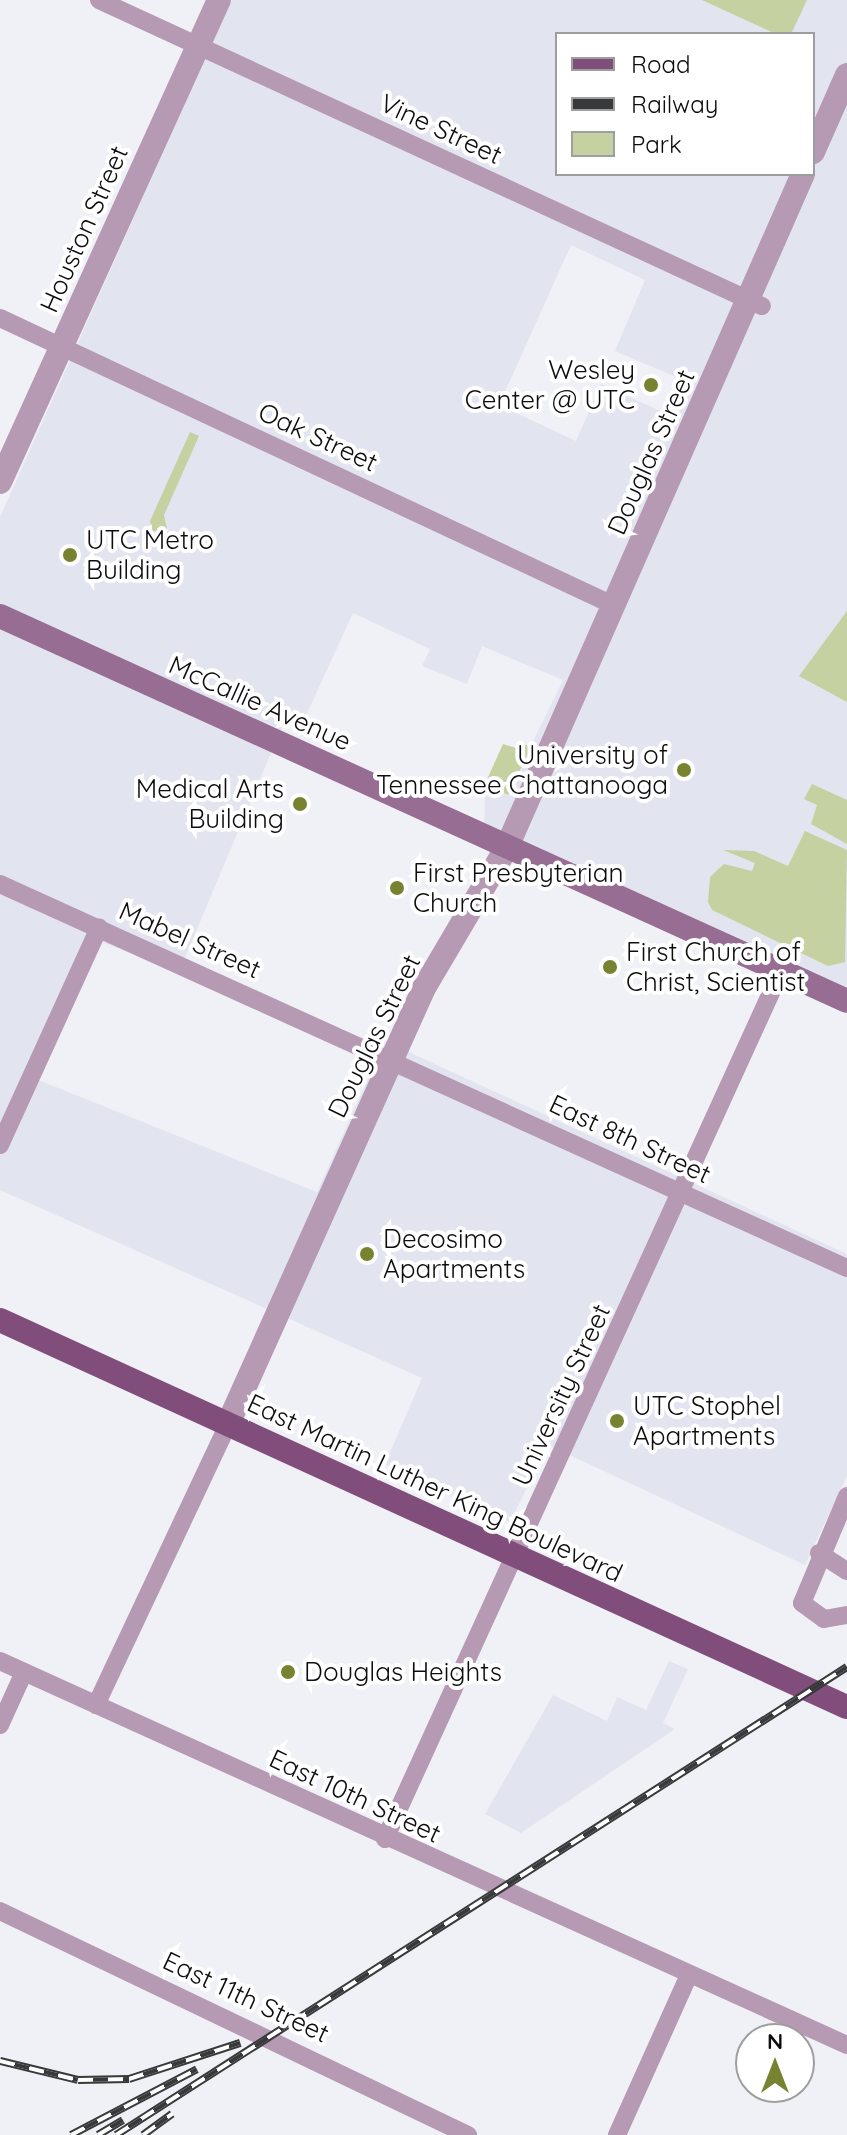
<!DOCTYPE html>
<style>
body{margin:0}
#map{position:relative;width:847px;height:2135px;overflow:hidden;background:#f0f1f7;font-family:Quicksand,sans-serif}
div>[style]{position:absolute}
.built>*{inset:0;background:#e2e4f0}
.green>*{inset:0;background:#c5d1a0}
.minor>*{height:18px;margin:-9px;padding:0 9px;transform-origin:9px;border-radius:9px;background:#b699b2}
.tertiary>*{height:24px;margin:-12px;padding:0 12px;transform-origin:12px;border-radius:12px;background:#b699b2}
.secondary>*{height:24px;margin:-12px;padding:0 12px;transform-origin:12px;border-radius:12px;background:#986d93}
.primary>*{height:24px;margin:-12px;padding:0 12px;transform-origin:12px;border-radius:12px;background:#814e7c}
.rail>*{height:8px;margin-top:-4px;transform-origin:0;background:repeating-linear-gradient(90deg,#fff 0 15px,#38393b 0 30px);box-sizing:border-box;border-block:2px solid #38393b}
.dots>*{width:22px;height:22px;translate:-50% -50%;box-sizing:border-box;border:4px solid #fff;border-radius:50%}
span{translate:-50% -50%;white-space:nowrap;text-align:center;line-height:1.15;-webkit-text-stroke:8px #fff;paint-order:stroke}
.street-label{font-size:26px;color:#0d0d0f}
.poi-label{font-size:26px;color:#0d0d0f}
.right{translate:-100% -50%;text-align:right}
.left{translate:0 -50%;text-align:left}
.legend{position:absolute;left:555px;top:32px;width:260px;height:144px;box-sizing:border-box;background:#fff;border:2px solid #9e9e9f;margin:0;padding:10px 14px;list-style:none;font-size:24px;color:#0d0d0f}
.legend li{display:flex;align-items:center;gap:16px;height:40px}
.legend b{width:40px;border:2px solid #9e9e9f}
.north{position:absolute;left:735px;top:2023px;width:80px;height:80px;box-sizing:border-box;background:#fff;border:2px solid #9e9e9f;border-radius:50%;rotate:0deg;font-size:22px;font-weight:700;line-height:32px;text-align:center;color:#0d0d0f}
.north::after{content:'';display:block;margin:auto;width:28px;height:36px;background:#778330;clip-path:polygon(50% 0,100% 100%,50% 72%,0 100%)}
</style>
<div id="map">
<div class="built">
<i style="clip-path:polygon(evenodd,231px 0,847px 0,847px 1013px,484px 848px,485px 784px,507px 795px,563px 680px,482px 646px,467px 684px,422px 666px,430px 649px,353px 613px,303px 722px,287px 715px,179px 972px,102px 942px,36px 1079px,317px 1192px,385px 1041px,847px 1254px,847px 1476px,805px 1565px,548px 1445px,510px 1522px,385px 1464px,422px 1378px,0 1190px,0 517px,231px 0,557px 34px,813px 34px,813px 174px,557px 174px,557px 34px,231px 0,571px 245px,645px 280px,615px 351px,690px 383px,676px 418px,601px 384px,576px 441px,499px 405px,571px 245px)"></i>
<i style="clip-path:polygon(669px 1661px,688px 1669px,663px 1723px,675px 1729px,521px 1833px,485px 1814px,553px 1695px,607px 1721px,617px 1697px,646px 1710px)"></i>
</div>
<div class="green">
<i style="clip-path:polygon(702px 0,807px 0,791px 34px,776px 34px)"></i>
<i style="clip-path:polygon(190px 432px,199px 436px,164px 515px,169px 538px,152px 530px,150px 521px)"></i>
<i style="clip-path:polygon(847px 611px,847px 702px,799px 676px)"></i>
<i style="clip-path:polygon(519px 742px,531px 747px,508px 795px,485px 784px,503px 744px,516px 748px)"></i>
<i style="clip-path:polygon(812px 784px,847px 800px,847px 844px,811px 824px,817px 805px,804px 799px)"></i>
<i style="clip-path:polygon(805px 831px,847px 850px,845px 962px,828px 966px,712px 910px,708px 902px,710px 877px,724px 864px,752px 871px,755px 863px,723px 850px,754px 851px,788px 866px)"></i>
</div>
<div class="minor">
<i style="left:99px;top:0;width:730px;rotate:24.78deg"></i>
<i style="left:0;top:318px;width:677px;rotate:25.09deg"></i>
<i style="left:0;top:884px;width:930px;rotate:24.39deg"></i>
<i style="left:0;top:1145px;width:239px;rotate:-65.5deg"></i>
<i style="left:847px;top:1496px;width:116px;rotate:112.8deg"></i>
<i style="left:802px;top:1603px;width:27px;rotate:36deg"></i>
<i style="left:824px;top:1619px;width:23px;rotate:-10deg"></i>
<i style="left:819px;top:1553px;width:33px;rotate:33deg"></i>
<i style="left:0;top:1661px;width:930px;rotate:24.39deg"></i>
<i style="left:96px;top:1705px;width:310px;rotate:-64.8deg"></i>
<i style="left:0;top:1725px;width:58px;rotate:-65.6deg"></i>
<i style="left:385px;top:1839px;width:954px;rotate:-65.48deg"></i>
<i style="left:0;top:1911px;width:519px;rotate:25.58deg"></i>
<i style="left:617px;top:2135px;width:175px;rotate:-65.8deg"></i>
</div>
<div class="tertiary">
<i style="left:813px;top:152px;width:84px;rotate:-66.2deg"></i>
<i style="left:0;top:482px;width:529px;rotate:-65.57deg"></i>
<i style="left:228px;top:1424px;width:478px;rotate:-65.8deg"></i>
<i style="left:424px;top:988px;width:164px;rotate:-59.5deg"></i>
<i style="left:507px;top:847px;width:735px;rotate:-66.26deg"></i>
</div>
<div class="secondary">
<i style="left:0;top:616px;width:930px;rotate:24.44deg"></i>
</div>
<div class="primary">
<i style="left:0;top:1320px;width:931px;rotate:24.56deg"></i>
</div>
<div class="rail">
<i style="left:0;top:2061px;width:80px;rotate:13.7deg"></i>
<i style="left:78px;top:2080px;width:51px;rotate:-1.1deg"></i>
<i style="left:129px;top:2079px;width:117px;rotate:-18deg"></i>
<i style="left:71px;top:2135px;width:142px;rotate:-27.6deg"></i>
<i style="left:98px;top:2135px;width:29px;rotate:-31deg"></i>
<i style="left:116px;top:2135px;width:868px;rotate:-32.63deg"></i>
<i style="left:143px;top:2135px;width:36px;rotate:-36deg"></i>
</div>
<div class="dots">
<i style="left:651px;top:385px;background:#778330"></i>
<i style="left:70px;top:555px;background:#778330"></i>
<i style="left:684px;top:770px;background:#778330"></i>
<i style="left:300px;top:804px;background:#778330"></i>
<i style="left:397px;top:888px;background:#778330"></i>
<i style="left:610px;top:967px;background:#778330"></i>
<i style="left:367px;top:1254px;background:#778330"></i>
<i style="left:617px;top:1421px;background:#778330"></i>
<i style="left:288px;top:1672px;background:#778330"></i>
</div>
<div class="street-label">
<span style="left:441px;top:129px;rotate:25deg">Vine Street</span>
<span style="left:84px;top:229px;rotate:-66deg">Houston Street</span>
<span style="left:318px;top:437px;rotate:25deg">Oak Street</span>
<span style="left:651px;top:452px;rotate:-66deg">Douglas Street</span>
<span style="left:260px;top:703px;rotate:24deg">McCallie Avenue</span>
<span style="left:190px;top:940px;rotate:24deg">Mabel Street</span>
<span style="left:374px;top:1036px;rotate:-64deg">Douglas Street</span>
<span style="left:630px;top:1139px;rotate:25deg">East 8th Street</span>
<span style="left:561px;top:1395px;rotate:-65deg">University Street</span>
<span style="left:435px;top:1488px;rotate:25deg">East Martin Luther King Boulevard</span>
<span style="left:355px;top:1796px;rotate:25deg">East 10th Street</span>
<span style="left:246px;top:1997px;rotate:25deg">East 11th Street</span>
</div>
<div class="poi-label">
<span class="right" style="left:635px;top:385px">Wesley<br>Center @ UTC</span>
<span class="left" style="left:86px;top:555px">UTC Metro<br>Building</span>
<span class="right" style="left:668px;top:770px">University of<br>Tennessee Chattanooga</span>
<span class="right" style="left:284px;top:804px">Medical Arts<br>Building</span>
<span class="left" style="left:413px;top:888px">First Presbyterian<br>Church</span>
<span class="left" style="left:626px;top:967px">First Church of<br>Christ, Scientist</span>
<span class="left" style="left:383px;top:1254px">Decosimo<br>Apartments</span>
<span class="left" style="left:633px;top:1421px">UTC Stophel<br>Apartments</span>
<span class="left" style="left:304px;top:1672px">Douglas Heights</span>
</div>
<ul class="legend">
<li><b style="height:10px;background:#814e7c"></b>Road</li>
<li><b style="height:10px;background:#38393b"></b>Railway</li>
<li><b style="height:22px;background:#c5d1a0"></b>Park</li>
</ul>
<div class="north">N</div>
</div>
